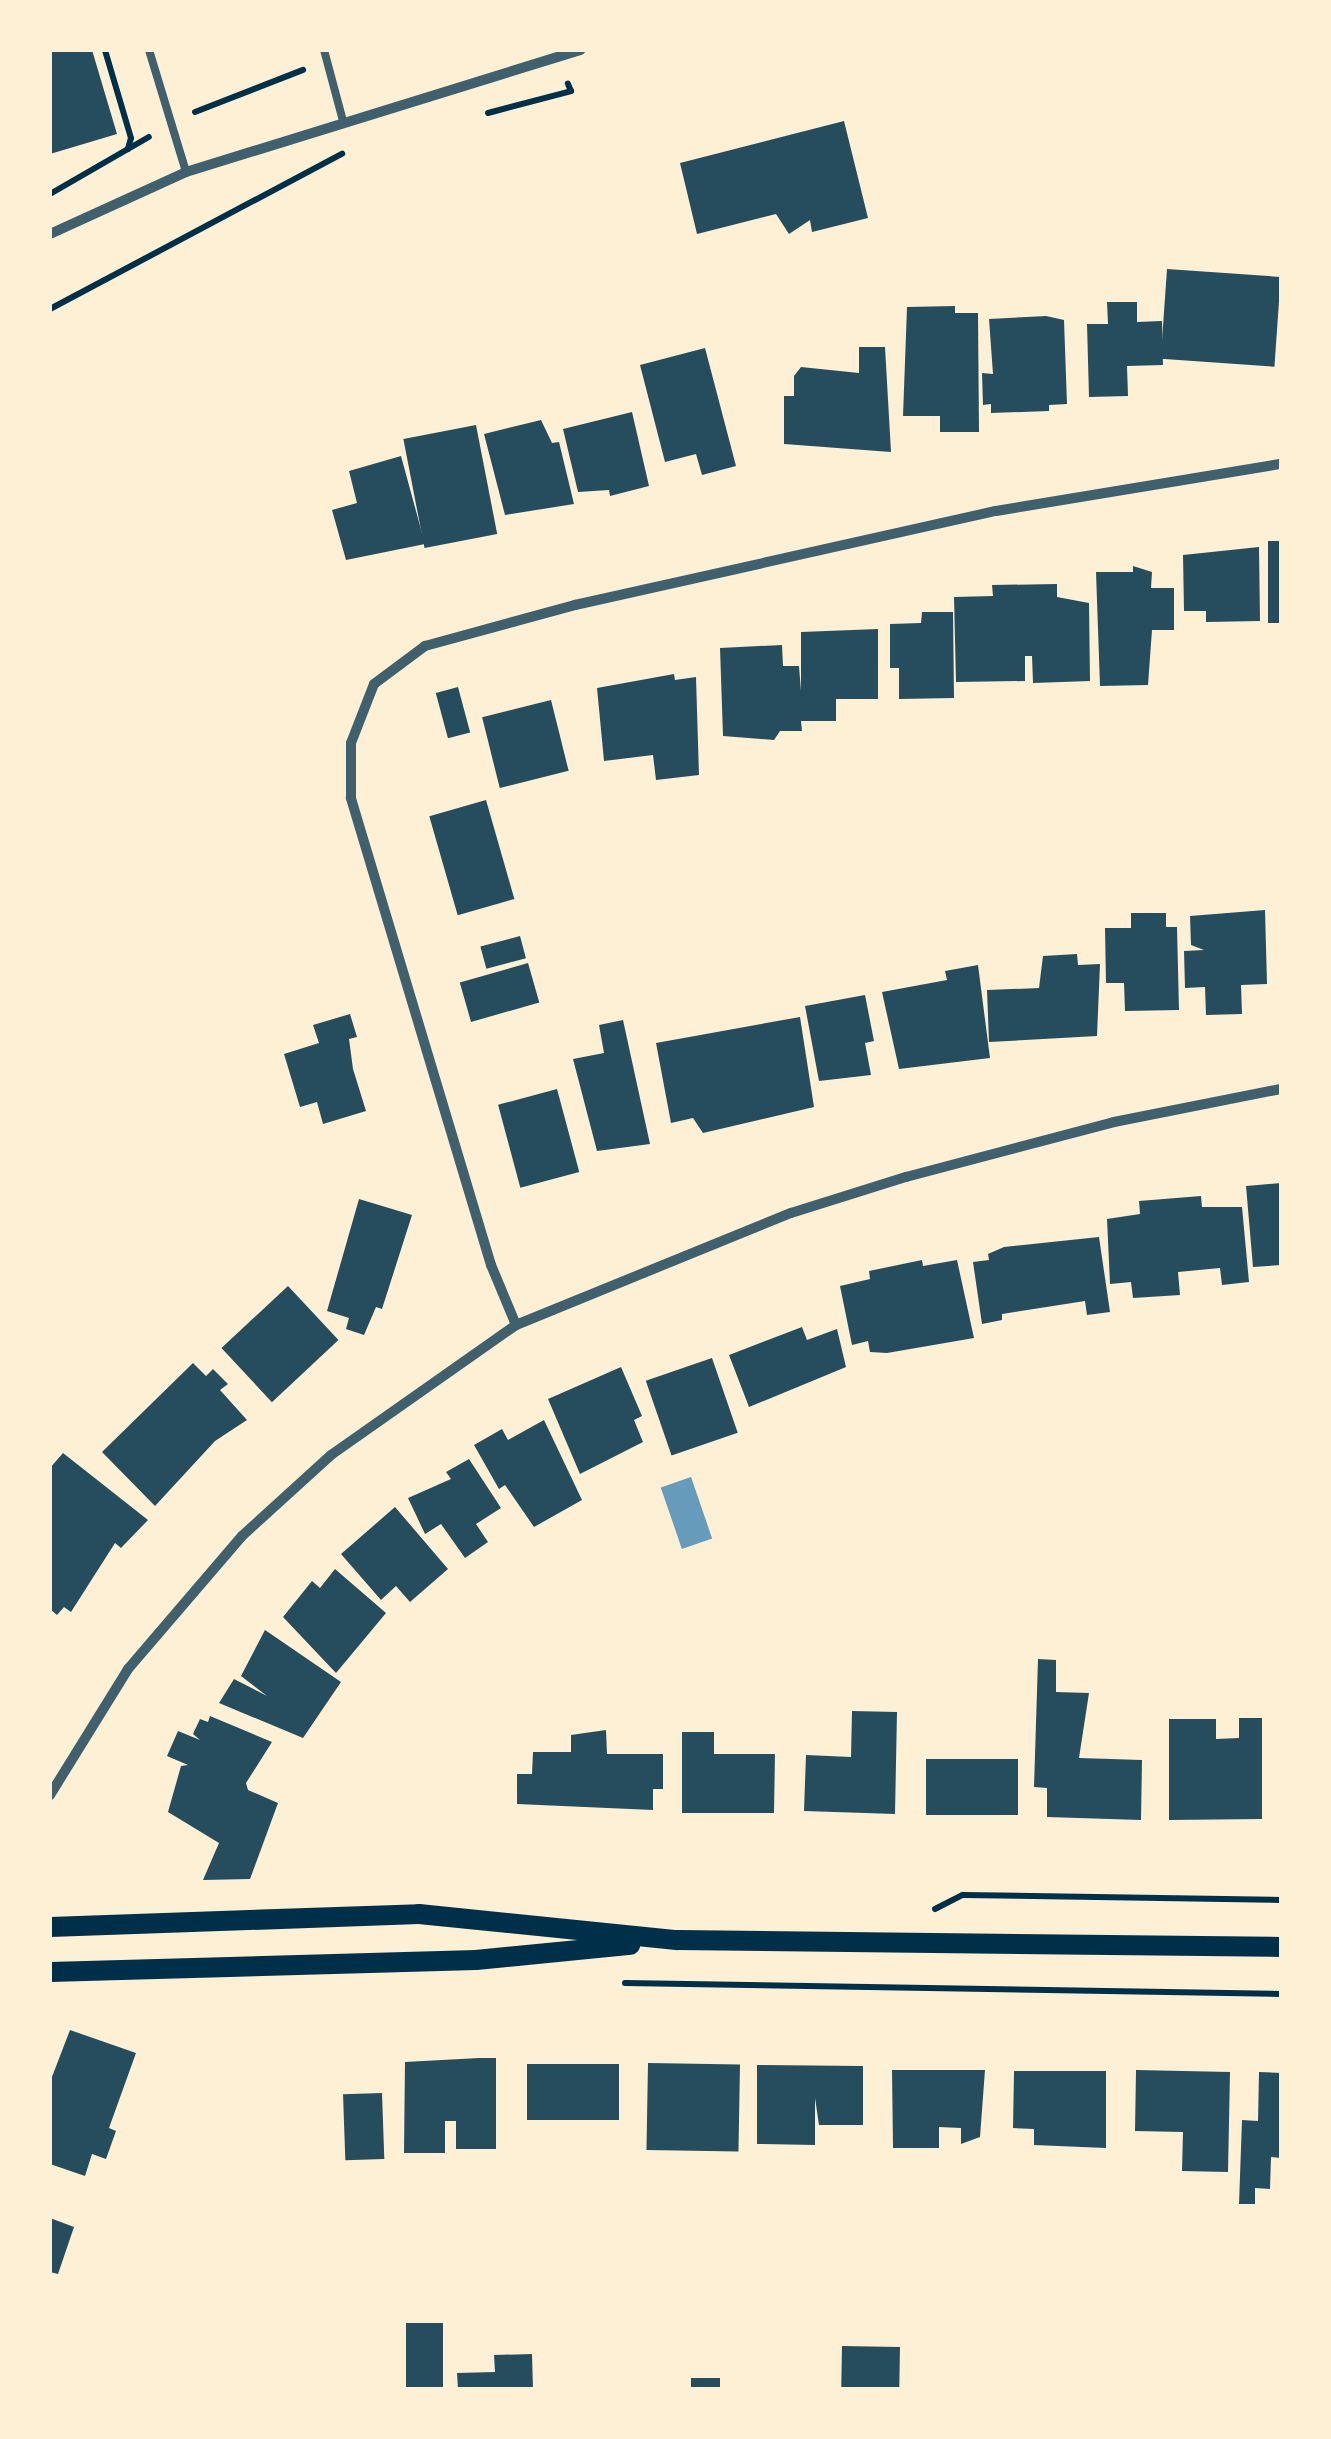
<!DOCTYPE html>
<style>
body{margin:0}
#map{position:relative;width:1331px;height:2439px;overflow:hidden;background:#fdf0d5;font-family:Mulish,sans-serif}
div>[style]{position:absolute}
.water>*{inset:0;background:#669bbc;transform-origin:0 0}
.building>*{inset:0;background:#264d5e;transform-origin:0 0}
.path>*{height:6px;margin:-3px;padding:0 3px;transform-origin:3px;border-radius:3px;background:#003049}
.service>*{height:8px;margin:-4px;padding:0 4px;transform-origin:4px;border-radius:4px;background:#3f606c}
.minor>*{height:10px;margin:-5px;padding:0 5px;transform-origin:5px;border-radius:5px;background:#3f606c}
.secondary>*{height:20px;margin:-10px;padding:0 10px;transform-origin:10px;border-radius:10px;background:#003049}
span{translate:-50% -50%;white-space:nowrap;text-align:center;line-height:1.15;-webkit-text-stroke:10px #fdf0d5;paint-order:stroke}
.frame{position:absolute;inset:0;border:52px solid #fdf0d5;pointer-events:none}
</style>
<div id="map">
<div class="water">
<i style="left:691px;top:1477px;width:65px;height:32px;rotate:71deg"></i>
</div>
<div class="building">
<i style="clip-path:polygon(50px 50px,92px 50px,117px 134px,50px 154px)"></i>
<i style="clip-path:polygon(844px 121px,868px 218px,812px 232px,810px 220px,789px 234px,776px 214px,697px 234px,680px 163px)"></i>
<i style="left:1167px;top:269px;width:114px;height:90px;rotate:4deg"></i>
<i style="clip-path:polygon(1107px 302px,1137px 302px,1137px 322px,1162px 321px,1163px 365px,1127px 366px,1128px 396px,1089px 397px,1087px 324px,1108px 324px)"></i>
<i style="clip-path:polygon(955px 306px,955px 313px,978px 313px,979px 432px,940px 432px,940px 416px,903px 416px,907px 307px)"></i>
<i style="clip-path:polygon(1046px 316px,1064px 320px,1067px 404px,1049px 405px,1049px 411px,991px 413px,991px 404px,983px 405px,982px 373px,993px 374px,989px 319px)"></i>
<i style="clip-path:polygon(859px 347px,885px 347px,891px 452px,784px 444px,784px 396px,794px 396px,794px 376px,801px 367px,859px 373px)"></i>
<i style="clip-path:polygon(705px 348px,736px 466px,702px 475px,696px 454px,665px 462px,640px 365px)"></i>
<i style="clip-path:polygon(632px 412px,649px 486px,610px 496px,609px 490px,578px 492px,563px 429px)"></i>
<i style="clip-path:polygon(541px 420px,552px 443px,559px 442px,574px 504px,505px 515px,484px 434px)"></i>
<i style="left:476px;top:425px;width:111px;height:74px;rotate:79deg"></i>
<i style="clip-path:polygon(401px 456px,425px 544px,346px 560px,332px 510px,357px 503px,349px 471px)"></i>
<i style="left:1268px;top:541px;width:13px;height:82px"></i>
<i style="clip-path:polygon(1259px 547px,1260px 621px,1206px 622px,1206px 611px,1184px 611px,1183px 555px)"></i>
<i style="clip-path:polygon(1133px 566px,1152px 572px,1151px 588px,1174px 588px,1174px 630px,1152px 630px,1148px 685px,1100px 686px,1096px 572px,1133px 572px)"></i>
<i style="clip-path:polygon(1057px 584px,1057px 597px,1089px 603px,1090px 681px,1033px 683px,1032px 656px,1025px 656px,1025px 681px,956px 682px,954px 597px,993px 596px,992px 585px)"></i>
<i style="clip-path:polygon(922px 612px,953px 612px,954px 698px,899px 699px,899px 668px,890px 668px,890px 624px,921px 623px)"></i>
<i style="clip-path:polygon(878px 629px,878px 699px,836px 699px,836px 721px,801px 721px,802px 731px,780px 731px,774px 740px,723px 736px,720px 648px,782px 645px,783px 666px,799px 666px,801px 691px,801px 632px)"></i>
<i style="clip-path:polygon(674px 674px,675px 680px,696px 677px,699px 775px,656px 780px,653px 755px,604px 761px,597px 688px)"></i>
<i style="left:458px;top:687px;width:47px;height:23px;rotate:75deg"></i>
<i style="left:551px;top:700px;width:73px;height:71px;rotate:76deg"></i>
<i style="left:486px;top:800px;width:103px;height:59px;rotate:74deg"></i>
<i style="clip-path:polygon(1265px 910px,1267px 984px,1241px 985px,1242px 1014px,1206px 1015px,1205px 987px,1185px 988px,1184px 951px,1204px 950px,1191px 945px,1190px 916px)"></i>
<i style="clip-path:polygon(1131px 913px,1166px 913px,1166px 927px,1177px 927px,1179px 1010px,1125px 1011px,1124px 983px,1106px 983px,1105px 928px,1131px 928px)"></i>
<i style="left:520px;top:936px;width:23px;height:41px;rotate:75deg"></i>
<i style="clip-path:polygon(1077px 954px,1078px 965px,1100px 964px,1097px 1036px,989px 1042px,987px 990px,1039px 988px,1043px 956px)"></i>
<i style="left:528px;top:963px;width:41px;height:71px;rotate:74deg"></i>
<i style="clip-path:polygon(978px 965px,990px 1058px,899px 1069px,882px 992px,947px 980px,945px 971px)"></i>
<i style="clip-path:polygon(865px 995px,874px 1041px,865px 1043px,871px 1075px,819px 1081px,805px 1006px)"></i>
<i style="clip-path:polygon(350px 1014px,357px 1037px,349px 1039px,353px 1069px,366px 1111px,323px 1124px,317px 1102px,300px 1107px,284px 1054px,319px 1043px,313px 1025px)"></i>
<i style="clip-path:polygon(800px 1017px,814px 1107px,703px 1133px,693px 1118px,671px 1123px,656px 1043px)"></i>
<i style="clip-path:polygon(623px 1020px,650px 1144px,597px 1151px,573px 1059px,604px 1053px,599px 1025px)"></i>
<i style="left:557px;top:1089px;width:86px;height:61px;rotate:75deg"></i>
<i style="clip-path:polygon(1281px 1183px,1281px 1265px,1253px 1267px,1246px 1186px)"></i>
<i style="clip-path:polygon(1201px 1196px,1202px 1207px,1242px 1207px,1249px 1282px,1222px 1285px,1220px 1268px,1178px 1272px,1180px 1295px,1133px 1298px,1131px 1282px,1110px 1284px,1107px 1219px,1140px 1214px,1139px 1201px)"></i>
<i style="clip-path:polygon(359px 1199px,412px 1215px,382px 1309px,376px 1307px,364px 1335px,346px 1329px,349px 1318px,327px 1311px)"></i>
<i style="clip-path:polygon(1099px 1237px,1110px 1312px,1087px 1315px,1085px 1301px,1002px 1314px,1002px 1320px,982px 1324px,973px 1262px,989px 1260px,988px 1254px,1004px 1247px)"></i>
<i style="clip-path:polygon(922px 1260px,923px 1266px,957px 1260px,974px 1338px,887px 1353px,870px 1352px,868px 1341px,852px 1345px,840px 1286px,870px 1279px,869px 1271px)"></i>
<i style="left:288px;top:1286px;width:74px;height:91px;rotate:47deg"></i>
<i style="clip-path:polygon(802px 1327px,807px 1340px,837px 1329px,846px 1367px,749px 1407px,729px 1355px)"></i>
<i style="left:712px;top:1358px;width:79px;height:70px;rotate:71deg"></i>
<i style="clip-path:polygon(193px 1363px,206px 1376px,213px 1369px,228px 1384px,220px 1390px,247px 1420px,215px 1441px,155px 1506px,102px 1452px)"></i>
<i style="clip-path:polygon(621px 1367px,642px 1416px,634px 1420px,643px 1442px,580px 1474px,548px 1399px)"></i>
<i style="clip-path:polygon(544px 1420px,582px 1500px,534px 1527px,505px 1485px,499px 1489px,474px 1445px,502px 1429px,508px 1440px)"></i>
<i style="clip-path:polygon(63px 1453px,148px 1520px,121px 1548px,115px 1543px,71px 1612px,64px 1607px,57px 1615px,50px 1609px,50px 1468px)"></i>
<i style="clip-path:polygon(469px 1459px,501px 1508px,476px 1524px,488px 1542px,465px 1558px,441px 1524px,425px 1534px,408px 1498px,451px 1479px,446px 1472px)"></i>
<i style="clip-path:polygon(395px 1507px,448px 1569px,410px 1602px,396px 1586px,381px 1600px,341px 1554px)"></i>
<i style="clip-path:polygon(335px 1569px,386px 1613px,336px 1673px,283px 1617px,312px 1581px,320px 1588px)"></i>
<i style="clip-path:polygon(265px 1630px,341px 1682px,303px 1738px,219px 1703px,234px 1679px,267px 1696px,241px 1676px)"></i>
<i style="clip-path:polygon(1038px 1659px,1056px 1660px,1056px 1692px,1089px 1693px,1079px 1758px,1142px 1760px,1141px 1820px,1047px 1817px,1047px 1788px,1034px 1787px)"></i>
<i style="clip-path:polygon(852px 1711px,897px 1712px,895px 1814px,804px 1811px,806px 1755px,851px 1757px)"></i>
<i style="clip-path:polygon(210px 1716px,272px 1742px,246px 1783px,248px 1790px,278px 1803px,250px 1879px,203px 1880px,219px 1843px,168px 1812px,181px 1766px,188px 1765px,167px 1756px,178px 1731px,200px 1740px,193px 1734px,200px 1719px,208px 1722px)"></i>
<i style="clip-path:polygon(1239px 1718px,1262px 1718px,1262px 1819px,1169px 1820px,1169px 1719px,1216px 1719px,1216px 1739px,1239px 1738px)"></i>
<i style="clip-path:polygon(606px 1730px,607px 1754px,663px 1754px,663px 1789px,653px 1789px,653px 1810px,517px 1804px,517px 1774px,532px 1774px,533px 1752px,571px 1752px,571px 1735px)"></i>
<i style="clip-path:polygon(682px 1732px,714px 1732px,714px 1754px,775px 1754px,774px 1813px,682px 1813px)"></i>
<i style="left:926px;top:1759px;width:92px;height:56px"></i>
<i style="clip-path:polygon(70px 2030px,136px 2053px,109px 2128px,116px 2131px,106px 2159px,92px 2154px,85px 2176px,50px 2164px,50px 2082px)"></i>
<i style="clip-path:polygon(479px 2058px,496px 2058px,496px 2149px,456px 2149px,456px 2121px,445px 2121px,445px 2153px,404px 2153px,405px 2062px)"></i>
<i style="left:648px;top:2063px;width:92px;height:87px;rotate:1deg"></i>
<i style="left:527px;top:2064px;width:92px;height:56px"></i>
<i style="clip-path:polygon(757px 2065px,863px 2066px,863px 2125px,819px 2125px,815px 2098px,815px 2145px,757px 2144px)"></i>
<i style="clip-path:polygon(892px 2070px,985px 2070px,980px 2137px,961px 2144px,961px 2128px,939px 2127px,939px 2148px,893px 2148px)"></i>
<i style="clip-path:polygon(1136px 2070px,1230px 2072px,1228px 2172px,1182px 2171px,1183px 2132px,1135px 2131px)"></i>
<i style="clip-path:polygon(1014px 2071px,1106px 2071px,1106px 2148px,1034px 2145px,1034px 2129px,1013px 2128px)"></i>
<i style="clip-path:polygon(1259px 2072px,1281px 2073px,1281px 2158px,1271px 2157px,1270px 2189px,1255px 2188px,1255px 2204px,1239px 2204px,1242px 2120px,1258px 2121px)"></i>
<i style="left:382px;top:2093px;width:66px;height:39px;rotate:88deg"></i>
<i style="clip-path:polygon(50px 2218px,74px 2227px,58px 2274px,50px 2272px)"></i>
<i style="left:406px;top:2323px;width:37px;height:66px"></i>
<i style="left:842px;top:2346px;width:58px;height:43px;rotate:1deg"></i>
<i style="clip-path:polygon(532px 2354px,533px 2389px,458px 2389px,457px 2373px,495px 2372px,494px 2355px)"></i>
<i style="left:691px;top:2378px;width:29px;height:11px"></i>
</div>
<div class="path">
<i style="left:195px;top:112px;width:116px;rotate:-21.3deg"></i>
<i style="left:488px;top:113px;width:86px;rotate:-14.8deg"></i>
<i style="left:571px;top:91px;width:8px;rotate:-113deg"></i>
<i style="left:128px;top:149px;width:24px;rotate:-30deg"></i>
<i style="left:50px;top:194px;width:90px;rotate:-30deg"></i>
<i style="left:128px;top:149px;width:11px;rotate:-75deg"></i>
<i style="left:131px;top:138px;width:92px;rotate:-106.5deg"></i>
<i style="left:50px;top:309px;width:331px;rotate:-28deg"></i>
<i style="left:935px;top:1909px;width:31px;rotate:-27deg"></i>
<i style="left:963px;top:1895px;width:318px;rotate:0.9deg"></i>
<i style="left:625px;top:1983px;width:656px;rotate:0.96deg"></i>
</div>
<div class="service">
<i style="left:149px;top:50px;width:127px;rotate:73.1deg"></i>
<i style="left:324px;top:50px;width:73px;rotate:75deg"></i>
</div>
<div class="minor">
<i style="left:50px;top:234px;width:149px;rotate:-24.5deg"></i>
<i style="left:186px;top:172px;width:413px;rotate:-17.2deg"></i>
<i style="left:516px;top:1325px;width:65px;rotate:-112.6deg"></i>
<i style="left:491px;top:1265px;width:488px;rotate:-106.7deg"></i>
<i style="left:351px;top:798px;width:55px;rotate:-90deg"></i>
<i style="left:351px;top:743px;width:63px;rotate:-68.7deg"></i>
<i style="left:374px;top:684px;width:64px;rotate:-36.7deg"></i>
<i style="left:425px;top:646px;width:156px;rotate:-15.3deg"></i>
<i style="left:575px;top:605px;width:431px;rotate:-12.6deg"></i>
<i style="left:996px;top:511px;width:289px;rotate:-9.4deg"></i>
<i style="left:50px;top:1795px;width:148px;rotate:-58.2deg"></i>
<i style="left:128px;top:1669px;width:175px;rotate:-49.4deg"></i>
<i style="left:242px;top:1536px;width:120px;rotate:-42.3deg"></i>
<i style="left:331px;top:1455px;width:226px;rotate:-35.1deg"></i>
<i style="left:516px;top:1325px;width:297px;rotate:-22.2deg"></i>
<i style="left:791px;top:1213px;width:121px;rotate:-17.4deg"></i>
<i style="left:906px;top:1177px;width:215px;rotate:-14.8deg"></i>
<i style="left:1114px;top:1122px;width:170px;rotate:-11.2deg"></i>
</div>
<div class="secondary">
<i style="left:50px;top:1927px;width:369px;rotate:-2deg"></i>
<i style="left:419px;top:1914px;width:259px;rotate:5.8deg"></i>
<i style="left:677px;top:1940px;width:604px;rotate:0.66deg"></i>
<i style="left:50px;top:1972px;width:426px;rotate:-1.6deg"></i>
<i style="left:476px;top:1960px;width:155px;rotate:-5.6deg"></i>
</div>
<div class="frame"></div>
</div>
